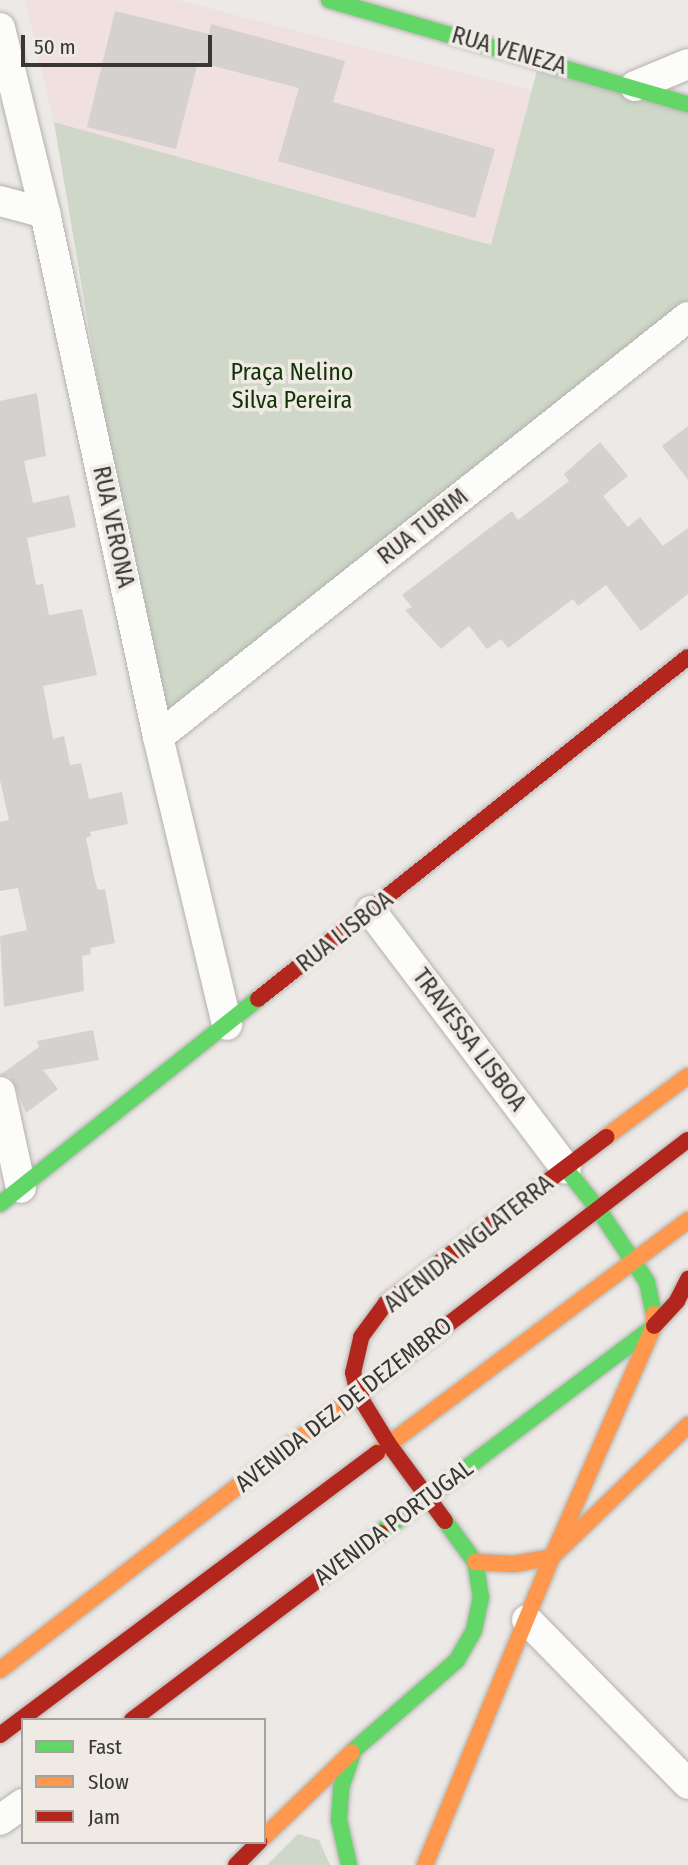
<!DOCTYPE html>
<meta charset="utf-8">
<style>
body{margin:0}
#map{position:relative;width:688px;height:1865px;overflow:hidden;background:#ece9e6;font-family:"Fira Sans Condensed",sans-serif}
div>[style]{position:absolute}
.education>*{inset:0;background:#f0e0e0}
.green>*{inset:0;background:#ced7c8}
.building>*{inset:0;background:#d4d1cf}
.roads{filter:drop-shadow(0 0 2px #b3b1ae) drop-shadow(0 0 2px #b3b1ae)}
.street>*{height:30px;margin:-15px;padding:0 15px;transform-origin:15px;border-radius:15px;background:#fcfcfb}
.fast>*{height:16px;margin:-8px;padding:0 8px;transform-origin:8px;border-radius:8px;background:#63d668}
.slow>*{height:16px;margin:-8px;padding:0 8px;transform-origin:8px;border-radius:8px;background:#ff974d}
.jam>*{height:16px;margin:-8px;padding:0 8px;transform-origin:8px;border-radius:8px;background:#b3261e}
span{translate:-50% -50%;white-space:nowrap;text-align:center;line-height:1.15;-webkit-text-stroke:7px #efeae3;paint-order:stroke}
.street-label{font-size:24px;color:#383734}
.park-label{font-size:24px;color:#123208}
.legend{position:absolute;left:21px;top:1718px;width:245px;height:126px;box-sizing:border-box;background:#efeae3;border:2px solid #a6a29d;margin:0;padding:9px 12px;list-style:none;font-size:21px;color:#383734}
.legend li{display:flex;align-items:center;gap:14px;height:35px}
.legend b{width:35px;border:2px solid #a6a29d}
.scale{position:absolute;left:21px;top:35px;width:191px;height:32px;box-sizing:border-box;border:4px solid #383734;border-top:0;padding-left:9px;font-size:21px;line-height:24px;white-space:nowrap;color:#383734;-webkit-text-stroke:5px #efeae3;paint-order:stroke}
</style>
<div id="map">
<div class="education">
<i style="clip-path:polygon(25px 0,177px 0,534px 91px,492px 245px,54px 122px)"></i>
</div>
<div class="green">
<i style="clip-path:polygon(540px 59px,688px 106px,688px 317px,158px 737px,54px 122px,491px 245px)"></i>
<i style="clip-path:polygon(298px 1834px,319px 1840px,330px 1865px,267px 1865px)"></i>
</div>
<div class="building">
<i style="clip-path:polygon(115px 11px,209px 34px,211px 24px,345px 61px,333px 102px,495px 149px,475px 218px,278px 161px,299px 88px,198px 62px,176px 149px,87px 127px)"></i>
<i style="clip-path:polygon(37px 393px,46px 456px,24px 461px,33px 503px,69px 495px,76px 527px,27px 538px,36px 585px,43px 584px,49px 615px,82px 609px,97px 675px,43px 686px,53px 739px,64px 736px,70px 765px,81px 763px,89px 799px,122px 792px,128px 824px,90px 832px,91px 836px,86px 838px,95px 881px,98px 890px,105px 889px,115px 943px,90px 948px,91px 954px,82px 956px,84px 991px,4px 1007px,0 936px,27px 930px,18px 888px,0 891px,0 822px,9px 820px,0 780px,0 401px)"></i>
<i style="clip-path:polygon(688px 426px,688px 480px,662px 446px)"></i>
<i style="clip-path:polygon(600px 442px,628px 476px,603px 496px,628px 527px,640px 517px,663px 546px,688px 528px,688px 594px,641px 631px,606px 585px,578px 606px,573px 599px,508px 648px,501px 639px,487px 649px,469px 626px,441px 649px,405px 610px,412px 607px,402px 595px,512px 511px,518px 520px,569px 481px,564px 474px)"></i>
<i style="clip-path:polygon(93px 1030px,99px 1060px,43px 1070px,58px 1089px,26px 1113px,13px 1081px,9px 1076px,0 1075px,39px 1047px,37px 1041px)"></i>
</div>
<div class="roads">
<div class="street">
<i style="left:0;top:28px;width:190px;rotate:76.3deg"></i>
<i style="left:45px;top:213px;width:536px;rotate:77.83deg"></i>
<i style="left:158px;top:737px;width:296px;rotate:76.5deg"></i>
<i style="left:635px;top:86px;width:57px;rotate:-22.5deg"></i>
<i style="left:0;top:201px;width:47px;rotate:14.9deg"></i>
<i style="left:158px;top:737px;width:676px;rotate:-38.4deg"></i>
<i style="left:371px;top:911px;width:323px;rotate:52.9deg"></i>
<i style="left:0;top:1092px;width:98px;rotate:77.7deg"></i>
<i style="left:527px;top:1620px;width:230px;rotate:45.5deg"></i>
<i style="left:0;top:1820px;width:28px;rotate:-35deg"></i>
</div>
<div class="fast">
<i style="left:329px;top:0;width:374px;rotate:16.2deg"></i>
<i style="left:566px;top:1169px;width:51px;rotate:51.3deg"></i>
<i style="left:598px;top:1209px;width:88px;rotate:56.1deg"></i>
<i style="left:647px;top:1282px;width:33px;rotate:78deg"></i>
<i style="left:0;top:1204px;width:330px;rotate:-38.5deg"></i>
<i style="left:380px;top:1533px;width:342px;rotate:-37deg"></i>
<i style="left:349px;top:1865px;width:46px;rotate:-102.5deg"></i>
<i style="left:339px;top:1820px;width:32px;rotate:-86deg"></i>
<i style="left:341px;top:1788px;width:40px;rotate:-71.1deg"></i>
<i style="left:354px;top:1750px;width:137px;rotate:-41.1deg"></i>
<i style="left:457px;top:1660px;width:34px;rotate:-60deg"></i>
<i style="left:474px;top:1630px;width:33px;rotate:-78deg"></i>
<i style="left:481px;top:1598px;width:36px;rotate:-99deg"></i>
<i style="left:475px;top:1562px;width:51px;rotate:-126.2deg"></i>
</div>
<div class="slow">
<i style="left:606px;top:1137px;width:102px;rotate:-36.6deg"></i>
<i style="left:377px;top:1453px;width:389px;rotate:-36.8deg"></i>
<i style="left:475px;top:1562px;width:39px;rotate:3deg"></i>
<i style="left:514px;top:1564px;width:39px;rotate:-10deg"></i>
<i style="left:552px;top:1557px;width:190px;rotate:-44.1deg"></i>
<i style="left:0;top:1670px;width:437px;rotate:-37.7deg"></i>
<i style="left:264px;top:1837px;width:122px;rotate:-44deg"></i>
<i style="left:425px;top:1865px;width:333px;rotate:-67.6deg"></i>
<i style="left:552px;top:1557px;width:253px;rotate:-66.2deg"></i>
<i style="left:654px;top:1326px;width:12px;rotate:-90deg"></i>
</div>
<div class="jam">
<i style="left:258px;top:999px;width:549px;rotate:-38.5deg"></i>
<i style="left:654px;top:1326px;width:34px;rotate:-47deg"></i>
<i style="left:677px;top:1301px;width:25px;rotate:-63deg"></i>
<i style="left:346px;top:1403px;width:431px;rotate:-37.6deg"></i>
<i style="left:445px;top:1521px;width:97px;rotate:-126.2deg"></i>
<i style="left:388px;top:1443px;width:57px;rotate:-121.5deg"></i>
<i style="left:358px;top:1394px;width:22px;rotate:-103deg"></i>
<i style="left:353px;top:1373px;width:37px;rotate:-77deg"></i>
<i style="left:361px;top:1337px;width:42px;rotate:-53.7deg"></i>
<i style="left:386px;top:1303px;width:276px;rotate:-37deg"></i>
<i style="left:132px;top:1720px;width:311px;rotate:-37deg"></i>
<i style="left:0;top:1735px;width:471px;rotate:-36.8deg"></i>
<i style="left:236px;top:1865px;width:33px;rotate:-45deg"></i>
</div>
</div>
<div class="street-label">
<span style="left:509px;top:51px;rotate:16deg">RUA VENEZA</span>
<span style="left:113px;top:527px;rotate:78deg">RUA VERONA</span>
<span style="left:423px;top:527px;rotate:-38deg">RUA TURIM</span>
<span style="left:345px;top:932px;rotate:-38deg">RUA LISBOA</span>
<span style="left:469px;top:1040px;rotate:53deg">TRAVESSA LISBOA</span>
<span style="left:469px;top:1244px;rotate:-38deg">AVENIDA INGLATERRA</span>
<span style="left:344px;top:1405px;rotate:-38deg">AVENIDA DEZ DE DEZEMBRO</span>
<span style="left:394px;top:1523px;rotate:-37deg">AVENIDA PORTUGAL</span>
</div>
<div class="park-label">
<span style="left:292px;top:387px">Praça Nelino<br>Silva Pereira</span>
</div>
<ul class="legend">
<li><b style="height:9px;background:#63d668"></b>Fast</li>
<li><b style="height:9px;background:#ff974d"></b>Slow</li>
<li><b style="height:9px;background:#b3261e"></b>Jam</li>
</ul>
<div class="scale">50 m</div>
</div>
